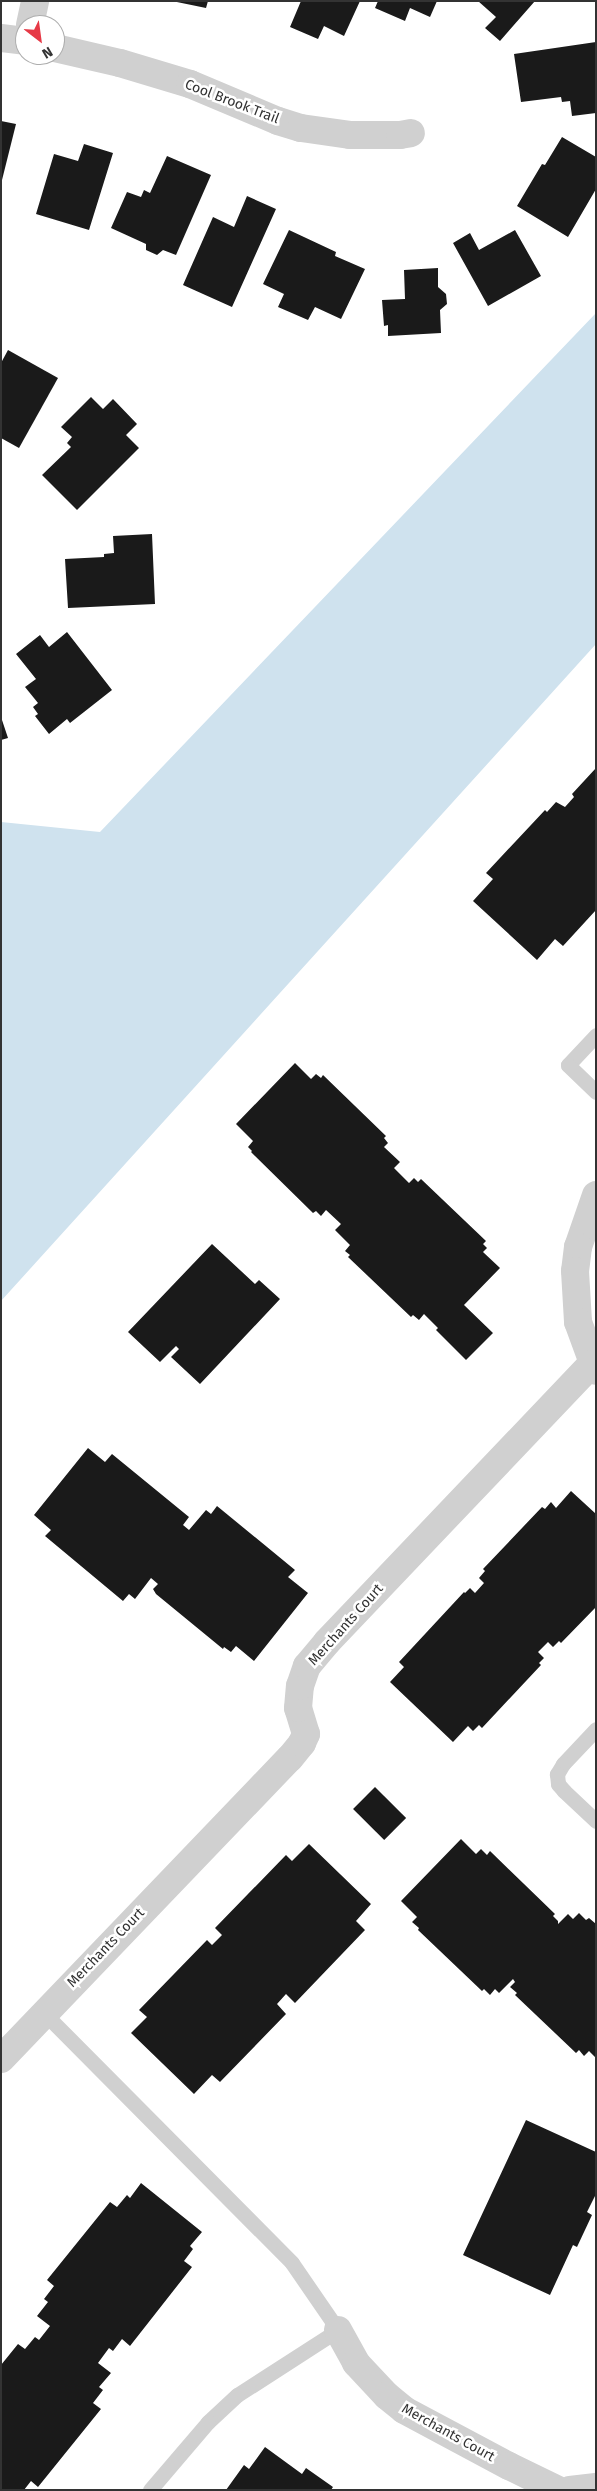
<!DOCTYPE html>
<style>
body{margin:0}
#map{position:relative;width:597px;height:2491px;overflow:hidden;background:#fff;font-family:"Fira Sans",sans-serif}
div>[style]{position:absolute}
.water>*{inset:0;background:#cfe2ee}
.building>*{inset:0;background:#1a1a1a;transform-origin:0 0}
.service>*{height:15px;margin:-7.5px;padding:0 7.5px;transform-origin:7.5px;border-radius:7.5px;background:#d0d0d0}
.minor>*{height:28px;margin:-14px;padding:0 14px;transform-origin:14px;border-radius:14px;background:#d0d0d0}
span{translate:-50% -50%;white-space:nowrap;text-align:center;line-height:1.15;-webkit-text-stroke:5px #fff;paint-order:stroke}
.street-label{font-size:14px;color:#333}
.frame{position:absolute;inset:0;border:2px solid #333;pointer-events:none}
.north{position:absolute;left:15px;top:15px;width:50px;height:50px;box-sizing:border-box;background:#fff;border:1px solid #adadad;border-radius:50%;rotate:150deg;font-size:14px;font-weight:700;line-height:20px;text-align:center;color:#333}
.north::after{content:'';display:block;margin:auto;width:18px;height:22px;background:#e63946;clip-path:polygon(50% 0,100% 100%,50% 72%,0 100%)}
</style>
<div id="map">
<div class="water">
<i style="clip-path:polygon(596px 313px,596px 644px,1px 1301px,1px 822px,100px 832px)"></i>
</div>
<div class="building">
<i style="clip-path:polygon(172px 1px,208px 1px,206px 8px)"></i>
<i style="clip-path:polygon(301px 1px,360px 1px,344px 36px,324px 26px,318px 39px,290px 27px)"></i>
<i style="clip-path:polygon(378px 1px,437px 1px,430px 17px,410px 8px,405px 21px,375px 8px)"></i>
<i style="clip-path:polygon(478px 1px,535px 1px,500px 41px,485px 28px,496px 17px)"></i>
<i style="clip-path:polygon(596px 42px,596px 113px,572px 116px,570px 101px,562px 102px,561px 97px,521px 102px,514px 54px)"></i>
<i style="clip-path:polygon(1px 121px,16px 124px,2px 180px,1px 180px)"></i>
<i style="clip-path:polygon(562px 137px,596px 157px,596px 189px,568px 237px,517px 206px,542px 164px,545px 165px)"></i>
<i style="clip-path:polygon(84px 144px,113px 153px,89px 230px,36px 214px,54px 154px,78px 161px)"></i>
<i style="clip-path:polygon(167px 156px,211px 175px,176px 255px,163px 250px,157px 255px,146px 250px,146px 244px,111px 228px,127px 192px,141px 197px,144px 190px,150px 193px)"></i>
<i style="clip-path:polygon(247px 196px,276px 209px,232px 307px,183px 285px,213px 217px,234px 227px)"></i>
<i style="clip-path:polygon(289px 230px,336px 252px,335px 256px,365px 269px,341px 319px,315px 307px,308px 320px,278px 307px,284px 294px,263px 284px)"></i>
<i style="clip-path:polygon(515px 230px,541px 276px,488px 306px,453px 243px,470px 233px,479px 250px)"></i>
<i style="clip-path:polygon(438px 268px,438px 287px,446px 294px,447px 304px,440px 310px,441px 333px,388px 336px,388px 325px,384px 326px,382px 300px,405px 299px,404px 270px)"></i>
<i style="clip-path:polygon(8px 350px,58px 378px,19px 448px,1px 438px,1px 363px)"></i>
<i style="clip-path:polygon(91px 397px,103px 409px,113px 399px,137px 424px,126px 435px,139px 448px,77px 510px,42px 475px,71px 447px,67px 443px,72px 437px,61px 427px)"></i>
<i style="clip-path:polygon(152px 534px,155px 604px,68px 608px,65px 559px,104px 557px,104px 554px,114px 553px,113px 536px)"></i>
<i style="clip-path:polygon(67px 632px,112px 690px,70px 723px,67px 719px,49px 734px,35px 716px,38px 714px,33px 707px,38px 703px,25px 687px,36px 679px,16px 654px,40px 635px,49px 647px)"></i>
<i style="clip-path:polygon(1px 717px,8px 738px,1px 740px)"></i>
<i style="clip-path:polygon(596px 768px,596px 910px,563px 946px,555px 939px,537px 960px,473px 901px,493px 879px,486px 873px,545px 810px,547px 812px,556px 802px,565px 807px,574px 797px,572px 794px)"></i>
<i style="clip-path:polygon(295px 1063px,311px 1079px,316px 1074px,321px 1078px,323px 1075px,386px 1136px,384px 1138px,388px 1143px,384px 1147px,400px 1162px,394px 1168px,409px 1183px,414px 1178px,418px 1182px,421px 1179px,486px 1241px,483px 1244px,487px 1248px,483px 1252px,500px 1268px,464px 1305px,493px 1333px,466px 1360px,436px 1330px,438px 1328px,424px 1314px,419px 1320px,413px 1315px,411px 1317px,348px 1257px,350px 1255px,345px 1251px,350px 1245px,335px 1230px,341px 1224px,326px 1210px,321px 1216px,316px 1211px,313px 1213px,251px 1152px,252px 1151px,248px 1147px,253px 1141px,236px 1124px)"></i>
<i style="clip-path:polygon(212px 1244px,255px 1284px,259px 1280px,280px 1299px,200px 1384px,171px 1357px,179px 1349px,176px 1346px,160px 1362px,128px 1332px)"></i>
<i style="clip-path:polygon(88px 1448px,105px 1462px,112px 1454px,189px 1517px,183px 1525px,189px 1530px,206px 1510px,211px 1514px,217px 1506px,295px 1570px,288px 1577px,308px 1593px,254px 1661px,236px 1646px,231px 1652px,224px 1647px,223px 1649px,156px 1594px,153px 1589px,158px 1584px,151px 1578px,135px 1599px,129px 1594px,123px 1601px,45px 1536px,51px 1530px,34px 1515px)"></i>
<i style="clip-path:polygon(571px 1491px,596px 1514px,596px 1607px,561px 1643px,559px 1641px,553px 1647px,548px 1642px,538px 1652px,544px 1658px,539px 1663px,541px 1665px,482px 1728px,479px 1725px,473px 1731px,468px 1726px,453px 1742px,390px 1682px,404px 1667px,399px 1662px,464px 1592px,465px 1593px,470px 1588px,475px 1593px,484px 1583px,479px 1578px,485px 1571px,483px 1569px,542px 1507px,545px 1509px,551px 1502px,556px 1508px)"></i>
<i style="left:375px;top:1787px;width:44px;height:31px;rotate:45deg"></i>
<i style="clip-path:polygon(461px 1839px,476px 1854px,481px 1849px,487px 1855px,490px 1851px,555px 1914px,553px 1916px,558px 1921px,558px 1924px,568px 1914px,573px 1919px,579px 1913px,586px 1920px,589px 1918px,596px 1924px,596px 2058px,589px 2051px,584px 2056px,579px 2050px,576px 2053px,515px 1995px,517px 1993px,510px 1987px,515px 1982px,513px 1979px,499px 1993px,495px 1989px,490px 1995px,484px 1989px,482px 1991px,418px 1930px,419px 1928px,412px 1922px,417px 1917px,401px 1901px)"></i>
<i style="clip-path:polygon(309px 1844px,371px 1904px,356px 1921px,365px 1930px,295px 2003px,286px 1994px,277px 2004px,286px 2014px,220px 2082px,212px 2075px,194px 2094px,131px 2033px,147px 2017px,139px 2010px,207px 1940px,212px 1945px,222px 1935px,215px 1928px,286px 1855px,292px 1861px)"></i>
<i style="clip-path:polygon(526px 2120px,596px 2152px,596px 2194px,587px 2212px,592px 2215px,577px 2247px,573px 2245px,550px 2295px,463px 2255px)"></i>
<i style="clip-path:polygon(141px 2183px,202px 2232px,190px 2246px,193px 2249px,184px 2261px,192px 2267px,130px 2346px,122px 2339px,113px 2351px,109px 2348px,98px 2363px,111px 2373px,99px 2387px,103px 2390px,93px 2403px,101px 2409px,38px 2487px,31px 2481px,24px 2490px,1px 2490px,1px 2365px,18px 2344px,25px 2349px,35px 2337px,39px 2340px,50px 2326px,37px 2316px,48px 2302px,44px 2299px,54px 2286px,47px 2280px,110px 2202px,117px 2207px,127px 2195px,130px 2198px)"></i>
<i style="clip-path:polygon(265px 2447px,302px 2474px,306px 2468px,333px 2487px,331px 2490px,226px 2490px,244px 2465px,249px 2469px)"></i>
</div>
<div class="service">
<i style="left:596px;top:1035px;width:41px;rotate:133deg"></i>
<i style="left:568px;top:1065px;width:39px;rotate:44deg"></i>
<i style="left:596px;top:1729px;width:48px;rotate:133.3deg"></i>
<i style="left:563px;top:1764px;width:12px;rotate:121deg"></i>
<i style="left:557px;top:1774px;width:10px;rotate:84deg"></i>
<i style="left:558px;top:1784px;width:9px;rotate:49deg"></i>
<i style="left:564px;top:1791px;width:44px;rotate:43.2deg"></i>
<i style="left:44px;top:2013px;width:352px;rotate:45.2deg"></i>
<i style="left:292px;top:2263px;width:81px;rotate:55.5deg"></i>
<i style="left:338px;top:2330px;width:120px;rotate:147.2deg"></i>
<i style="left:237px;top:2395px;width:40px;rotate:137deg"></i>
<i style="left:208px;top:2422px;width:89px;rotate:130.5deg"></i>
</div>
<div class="minor">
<i style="left:30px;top:25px;width:25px;rotate:-78deg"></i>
<i style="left:1px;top:38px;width:24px;rotate:7deg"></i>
<i style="left:55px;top:48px;width:67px;rotate:13deg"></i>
<i style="left:120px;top:63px;width:73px;rotate:16.7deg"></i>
<i style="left:190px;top:84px;width:95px;rotate:22.8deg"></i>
<i style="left:278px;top:121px;width:24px;rotate:17deg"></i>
<i style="left:301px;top:128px;width:49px;rotate:8.1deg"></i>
<i style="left:350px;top:135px;width:50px"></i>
<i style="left:400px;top:135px;width:11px;rotate:-10deg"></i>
<i style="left:596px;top:1195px;width:55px;rotate:109.1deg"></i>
<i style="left:578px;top:1247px;width:24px;rotate:97deg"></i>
<i style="left:575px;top:1271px;width:51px;rotate:86.6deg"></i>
<i style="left:578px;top:1322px;width:52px;rotate:69.8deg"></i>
<i style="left:1px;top:2059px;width:417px;rotate:-46.2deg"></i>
<i style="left:290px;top:1758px;width:19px;rotate:-51deg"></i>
<i style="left:302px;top:1743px;width:10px;rotate:-66deg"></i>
<i style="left:306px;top:1734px;width:27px;rotate:-107deg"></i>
<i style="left:298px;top:1708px;width:22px;rotate:-85deg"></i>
<i style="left:300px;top:1686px;width:21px;rotate:-71deg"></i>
<i style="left:307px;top:1666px;width:31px;rotate:-50deg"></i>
<i style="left:327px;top:1642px;width:384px;rotate:-46.4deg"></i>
<i style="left:338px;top:2330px;width:38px;rotate:61deg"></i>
<i style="left:356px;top:2363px;width:45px;rotate:46.8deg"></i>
<i style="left:387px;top:2396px;width:22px;rotate:39deg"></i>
<i style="left:404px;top:2410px;width:119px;rotate:28.1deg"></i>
<i style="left:509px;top:2466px;width:55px;rotate:26.1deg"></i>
<i style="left:570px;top:2490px;width:26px;rotate:-7deg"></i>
</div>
<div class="street-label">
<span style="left:232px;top:102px;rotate:21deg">Cool Brook Trail</span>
<span style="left:346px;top:1625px;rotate:-48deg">Merchants Court</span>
<span style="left:106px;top:1948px;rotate:-46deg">Merchants Court</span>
<span style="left:448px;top:2433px;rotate:29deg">Merchants Court</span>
</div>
<div class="frame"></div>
<div class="north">N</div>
</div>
